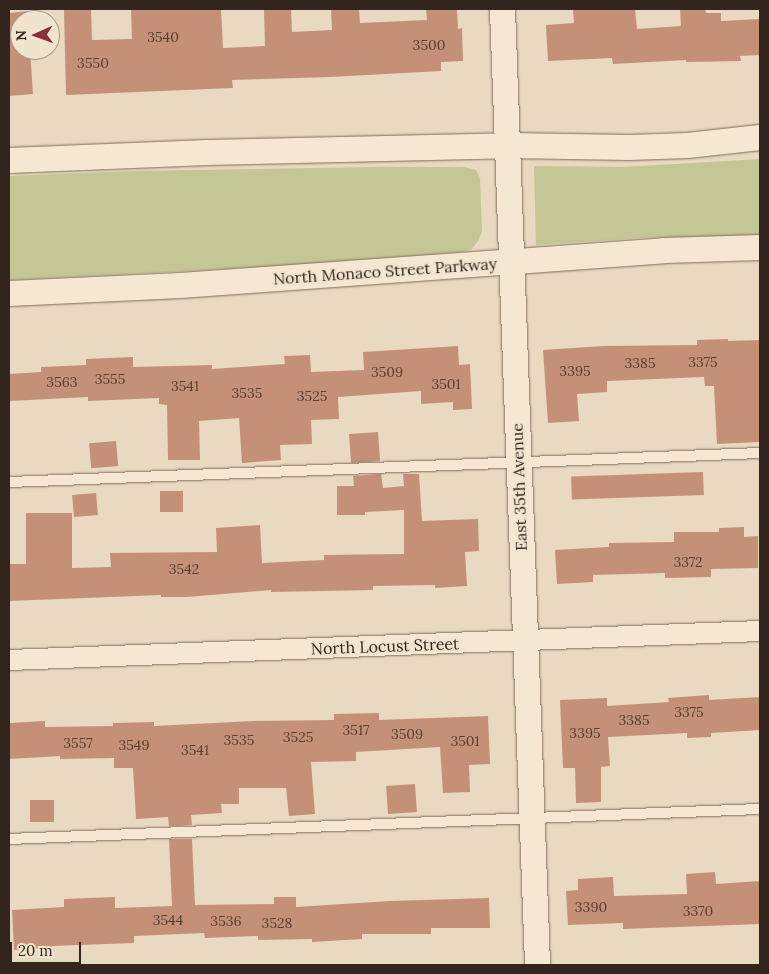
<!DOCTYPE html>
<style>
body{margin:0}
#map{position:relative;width:769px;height:974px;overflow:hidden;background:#e9d9c0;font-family:Lora,serif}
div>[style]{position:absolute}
.green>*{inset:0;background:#c5c695}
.building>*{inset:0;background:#c49078;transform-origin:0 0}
.roads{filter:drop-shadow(0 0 1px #806a59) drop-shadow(0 0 1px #806a59)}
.service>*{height:10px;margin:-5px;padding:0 5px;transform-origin:5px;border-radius:5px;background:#f5e7d2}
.minor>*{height:20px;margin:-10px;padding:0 10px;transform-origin:10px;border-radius:10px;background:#f5e7d2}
.tertiary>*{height:25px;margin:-12.5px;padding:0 12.5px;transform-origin:12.5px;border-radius:12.5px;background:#f5e7d2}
span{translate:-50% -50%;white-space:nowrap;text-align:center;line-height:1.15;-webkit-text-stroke:4px #f1e4ce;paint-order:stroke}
.number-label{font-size:14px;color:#564034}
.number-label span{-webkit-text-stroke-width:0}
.street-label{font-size:16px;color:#31251d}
.frame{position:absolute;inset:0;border:10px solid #31251d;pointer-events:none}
.north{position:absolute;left:10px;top:10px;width:50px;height:50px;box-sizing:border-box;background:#f1e4ce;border:1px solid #a49887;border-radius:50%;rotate:268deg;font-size:14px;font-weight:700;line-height:20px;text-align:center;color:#31251d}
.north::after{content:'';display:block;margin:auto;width:18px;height:22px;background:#8a2f39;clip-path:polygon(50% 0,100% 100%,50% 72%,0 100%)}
.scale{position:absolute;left:10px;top:942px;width:71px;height:22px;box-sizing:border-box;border:2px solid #31251d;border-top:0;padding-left:6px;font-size:15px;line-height:18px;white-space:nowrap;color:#31251d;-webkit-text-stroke:4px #f1e4ce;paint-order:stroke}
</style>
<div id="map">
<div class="green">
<i style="clip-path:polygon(760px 159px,760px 235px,640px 238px,536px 245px,534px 166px,624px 167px)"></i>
<i style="clip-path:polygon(371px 167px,464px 167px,476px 170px,480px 178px,482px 232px,478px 241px,472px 249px,461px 252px,267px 267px,9px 280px,9px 176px,134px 171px)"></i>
</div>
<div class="building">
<i style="clip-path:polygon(91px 9px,92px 40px,132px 39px,131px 9px,221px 9px,223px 48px,265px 46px,264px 9px,291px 9px,292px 32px,332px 30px,331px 9px,359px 9px,360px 23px,427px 20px,426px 9px,457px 9px,458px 29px,462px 28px,463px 61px,441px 62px,441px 71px,330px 77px,232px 80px,233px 88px,66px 95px,64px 10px)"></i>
<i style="clip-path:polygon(573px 9px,635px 9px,637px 29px,681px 26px,680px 9px,705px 9px,706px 13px,721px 13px,721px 21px,760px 19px,760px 55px,740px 56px,741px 61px,686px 62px,686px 60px,613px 64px,612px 58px,548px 61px,546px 25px,574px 23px)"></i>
<i style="clip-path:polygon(28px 11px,29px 20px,20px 20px,20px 50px,30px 50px,33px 94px,9px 96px,9px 13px)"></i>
<i style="clip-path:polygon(728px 339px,728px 341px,760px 340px,760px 442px,717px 444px,714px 386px,705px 386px,704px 377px,607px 381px,607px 392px,577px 394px,579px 421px,548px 423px,543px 350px,604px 346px,697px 345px,697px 340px)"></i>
<i style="clip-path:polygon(458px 346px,459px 365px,470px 364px,472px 409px,453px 410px,453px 402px,421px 404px,421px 391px,338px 397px,339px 419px,311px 420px,312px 444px,280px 445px,281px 460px,242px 463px,239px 418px,199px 421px,200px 460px,168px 460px,167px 405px,159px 404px,159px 398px,88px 401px,88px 397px,9px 401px,9px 374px,41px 372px,41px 367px,86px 365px,86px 359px,133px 357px,133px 367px,212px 365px,212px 369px,285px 364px,284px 356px,310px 355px,311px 372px,364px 370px,363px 352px)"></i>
<i style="left:378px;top:432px;width:29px;height:29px;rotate:86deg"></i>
<i style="left:116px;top:441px;width:25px;height:27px;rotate:85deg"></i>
<i style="left:703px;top:472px;width:23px;height:132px;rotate:88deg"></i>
<i style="clip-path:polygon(381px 474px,383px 488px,404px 486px,403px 474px,419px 474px,422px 521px,478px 519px,479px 551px,465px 552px,467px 586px,435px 588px,435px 585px,373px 586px,373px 590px,271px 592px,271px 590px,187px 597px,161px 597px,161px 595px,9px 601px,9px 564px,26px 564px,26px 513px,72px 513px,72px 568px,111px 567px,110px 553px,217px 552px,216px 528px,260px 525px,262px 563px,324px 560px,324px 555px,404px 554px,404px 510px,365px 512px,365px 515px,337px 515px,337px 486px,354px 486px,353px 476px)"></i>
<i style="left:160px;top:491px;width:23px;height:21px"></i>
<i style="left:96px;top:493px;width:22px;height:24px;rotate:85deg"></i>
<i style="clip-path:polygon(744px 527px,744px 537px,758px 536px,758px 568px,711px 569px,711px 577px,665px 578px,665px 573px,593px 575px,593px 582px,557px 584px,555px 550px,609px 547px,609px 543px,674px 542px,674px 532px,719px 532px,719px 528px)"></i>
<i style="clip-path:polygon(709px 695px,709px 700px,760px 697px,760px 730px,711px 733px,711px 737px,687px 738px,687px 733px,608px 737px,610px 766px,601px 767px,601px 802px,576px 803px,575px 768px,563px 768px,560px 700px,607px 698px,607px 706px,669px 702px,668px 698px)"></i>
<i style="clip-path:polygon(379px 713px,379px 720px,488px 716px,490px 764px,469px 765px,470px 792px,443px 793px,440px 747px,356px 752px,356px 761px,311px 762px,315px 814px,289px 816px,286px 788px,239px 788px,239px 804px,221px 804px,222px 813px,191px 815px,192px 825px,169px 826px,168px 817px,136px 819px,133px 768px,114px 768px,114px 758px,60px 759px,60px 756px,9px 759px,9px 723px,45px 721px,45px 727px,113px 726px,113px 723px,154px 722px,154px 726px,254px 721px,334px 720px,334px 714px)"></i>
<i style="left:415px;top:784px;width:28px;height:29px;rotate:86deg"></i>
<i style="left:30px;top:800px;width:24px;height:22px"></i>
<i style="clip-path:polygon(169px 839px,192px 839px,195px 905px,274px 904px,274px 897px,296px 897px,296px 907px,390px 901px,489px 898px,490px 928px,431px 928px,431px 934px,362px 934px,362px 939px,312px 942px,312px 939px,258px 940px,258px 936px,205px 938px,204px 933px,134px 936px,134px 943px,52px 946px,52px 948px,14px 950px,12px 910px,64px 907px,64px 899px,115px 897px,115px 908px,172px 906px)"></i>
<i style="clip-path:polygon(715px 872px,716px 884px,760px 881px,760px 924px,623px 929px,623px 923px,568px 925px,566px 891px,578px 890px,578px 879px,613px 877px,614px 896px,687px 894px,686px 874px)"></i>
</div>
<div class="roads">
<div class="service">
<i style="left:9px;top:482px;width:752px;rotate:-2.21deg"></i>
<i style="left:9px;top:839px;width:752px;rotate:-2.29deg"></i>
</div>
<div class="minor">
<i style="left:9px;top:660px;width:752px;rotate:-2.21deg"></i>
</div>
<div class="tertiary">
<i style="left:502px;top:9px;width:957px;rotate:87.9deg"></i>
<i style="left:9px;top:160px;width:198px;rotate:-2.3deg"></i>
<i style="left:207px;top:152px;width:301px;rotate:-1.3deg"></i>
<i style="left:508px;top:145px;width:121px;rotate:0.9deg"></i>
<i style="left:629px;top:147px;width:58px;rotate:-2deg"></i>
<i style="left:687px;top:145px;width:73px;rotate:-6.3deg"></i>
<i style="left:9px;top:293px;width:171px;rotate:-2.7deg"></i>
<i style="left:180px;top:285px;width:485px;rotate:-4.1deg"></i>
<i style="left:664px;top:250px;width:96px;rotate:-1.8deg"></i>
</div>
</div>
<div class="number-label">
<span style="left:163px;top:37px">3540</span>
<span style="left:429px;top:45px">3500</span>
<span style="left:93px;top:63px">3550</span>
<span style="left:703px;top:362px">3375</span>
<span style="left:640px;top:363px">3385</span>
<span style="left:575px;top:371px">3395</span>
<span style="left:387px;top:372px">3509</span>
<span style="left:110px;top:379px">3555</span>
<span style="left:62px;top:382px">3563</span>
<span style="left:446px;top:384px">3501</span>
<span style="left:185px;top:386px">3541</span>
<span style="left:247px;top:393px">3535</span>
<span style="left:312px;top:396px">3525</span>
<span style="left:688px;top:562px">3372</span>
<span style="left:184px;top:569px">3542</span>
<span style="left:689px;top:712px">3375</span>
<span style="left:634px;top:720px">3385</span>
<span style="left:356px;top:730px">3517</span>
<span style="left:585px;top:733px">3395</span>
<span style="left:407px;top:734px">3509</span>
<span style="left:298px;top:737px">3525</span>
<span style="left:239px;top:740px">3535</span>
<span style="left:465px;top:741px">3501</span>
<span style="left:78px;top:743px">3557</span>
<span style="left:134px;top:745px">3549</span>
<span style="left:195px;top:750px">3541</span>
<span style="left:591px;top:907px">3390</span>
<span style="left:698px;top:911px">3370</span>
<span style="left:168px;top:920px">3544</span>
<span style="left:226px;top:921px">3536</span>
<span style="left:277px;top:923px">3528</span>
</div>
<div class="street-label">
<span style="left:385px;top:271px;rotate:-4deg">North Monaco Street Parkway</span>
<span style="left:519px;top:487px;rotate:-92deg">East 35th Avenue</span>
<span style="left:385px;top:646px;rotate:-2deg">North Locust Street</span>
</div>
<div class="frame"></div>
<div class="north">N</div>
<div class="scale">20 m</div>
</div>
